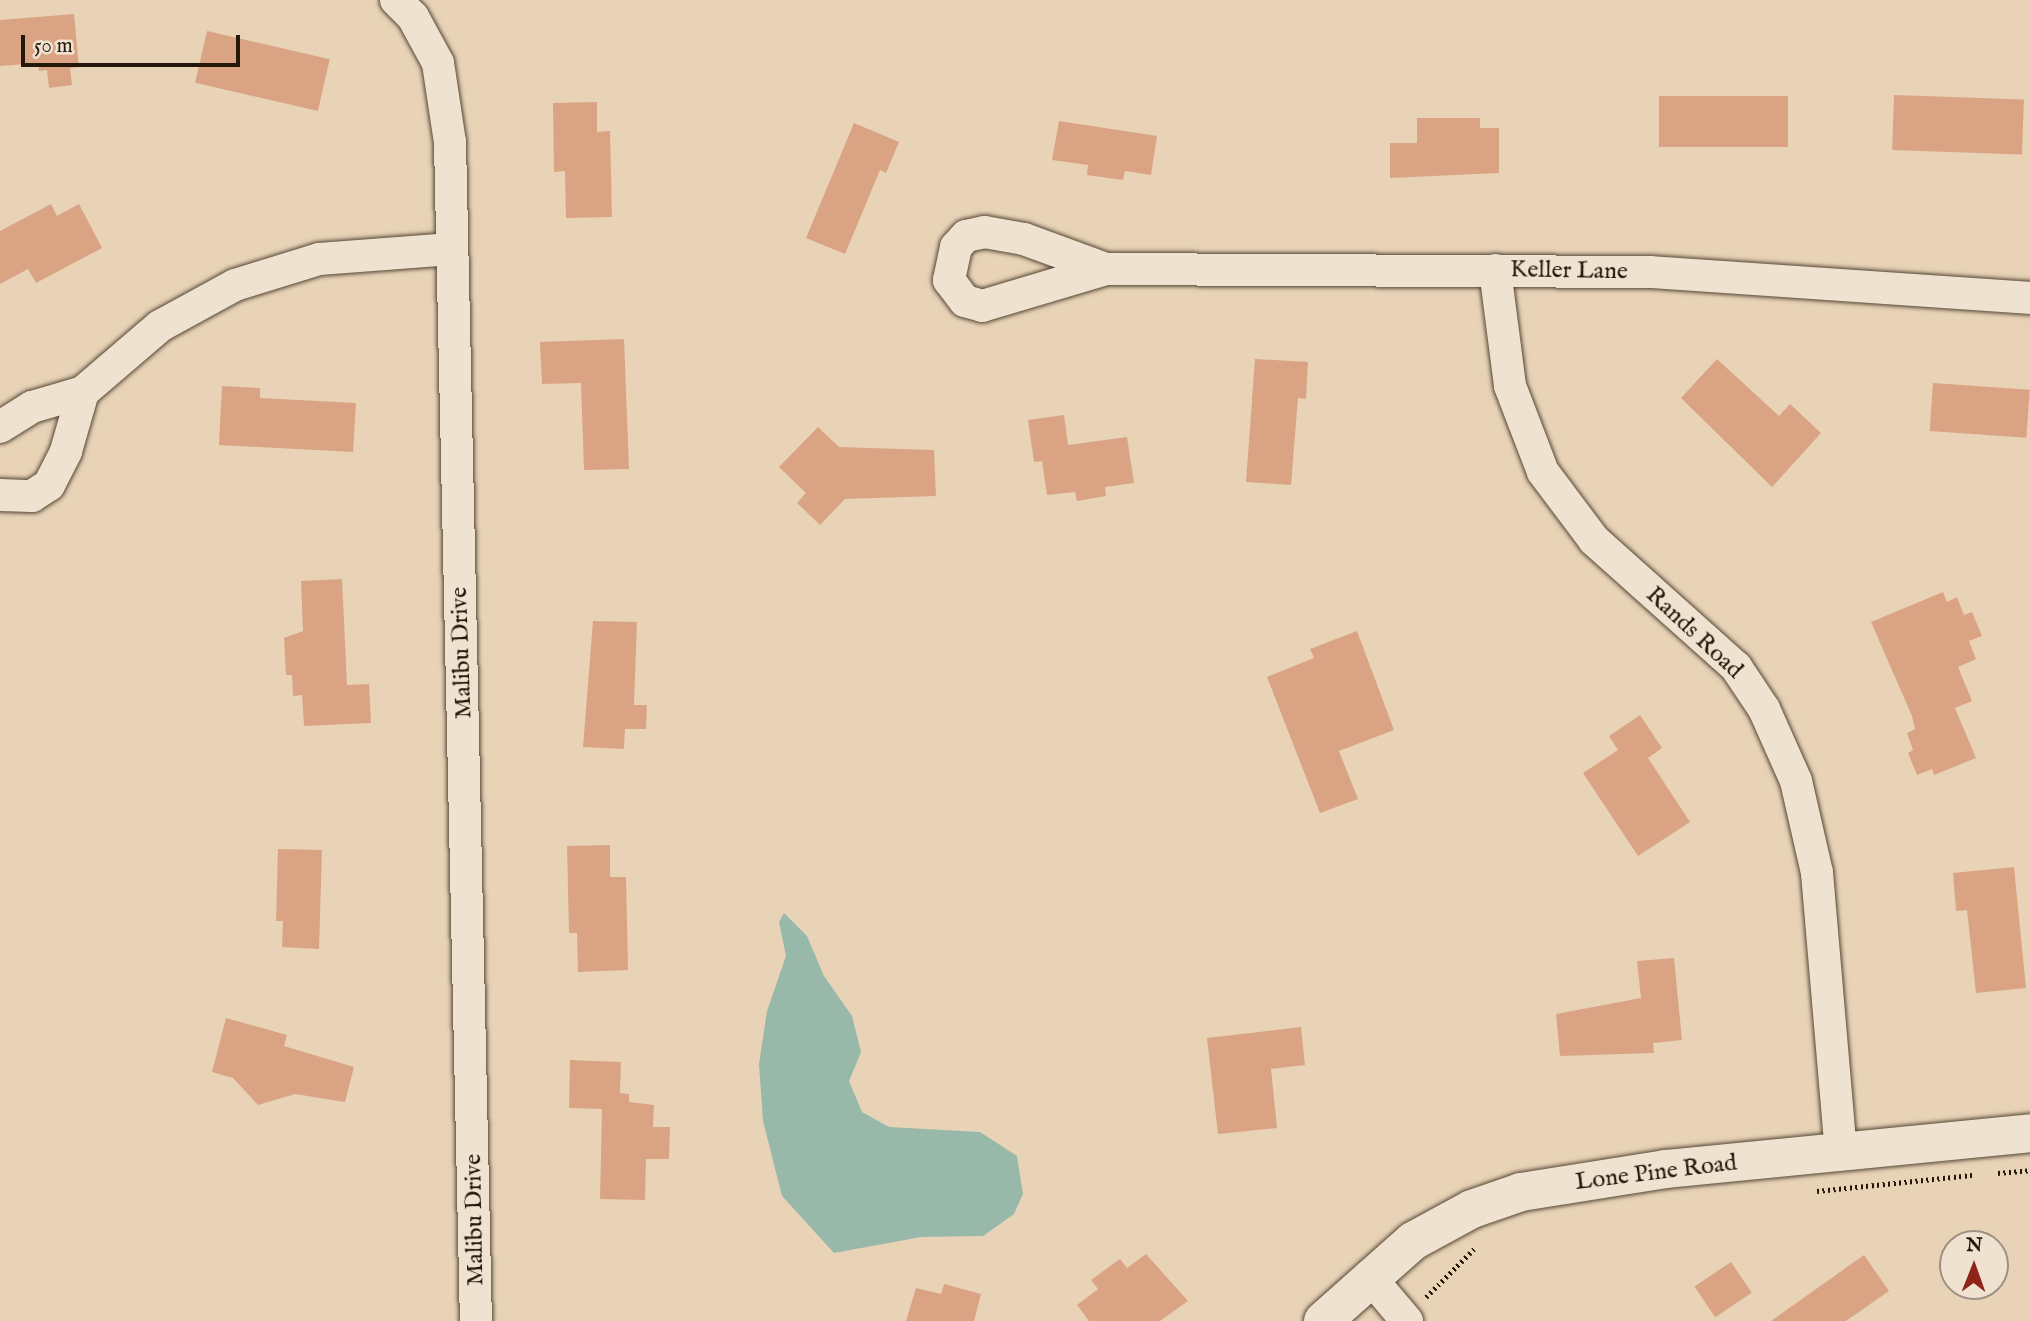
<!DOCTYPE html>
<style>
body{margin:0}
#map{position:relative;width:2030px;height:1321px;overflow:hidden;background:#e8d3b7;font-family:"IM FELL English",serif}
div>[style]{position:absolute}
.water>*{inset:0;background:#98b8aa}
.building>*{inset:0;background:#daa484;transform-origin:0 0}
.path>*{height:4.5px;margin-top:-2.25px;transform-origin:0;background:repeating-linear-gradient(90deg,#24180a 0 2px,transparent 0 5.5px)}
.roads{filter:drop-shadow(0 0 2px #554735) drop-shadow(0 0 2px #554735)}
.minor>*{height:32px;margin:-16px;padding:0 16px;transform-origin:16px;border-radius:16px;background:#f0e2d0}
.tertiary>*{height:38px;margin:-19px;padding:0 19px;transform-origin:19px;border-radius:19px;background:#f0e2d0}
span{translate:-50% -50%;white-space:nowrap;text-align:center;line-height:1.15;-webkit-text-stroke:6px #f0e2d0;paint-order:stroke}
.street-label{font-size:24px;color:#24180a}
.north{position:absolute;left:1939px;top:1230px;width:70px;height:70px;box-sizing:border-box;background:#f0e2d0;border:2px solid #9e9181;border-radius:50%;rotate:1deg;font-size:19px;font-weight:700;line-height:28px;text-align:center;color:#24180a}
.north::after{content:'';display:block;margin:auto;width:24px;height:32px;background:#8f2418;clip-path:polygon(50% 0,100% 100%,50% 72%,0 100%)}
.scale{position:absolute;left:21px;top:35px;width:219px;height:32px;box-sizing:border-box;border:4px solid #24180a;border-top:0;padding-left:9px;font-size:21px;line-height:24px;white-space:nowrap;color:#24180a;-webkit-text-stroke:5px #f0e2d0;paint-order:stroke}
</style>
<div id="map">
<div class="water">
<i style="clip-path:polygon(784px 913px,807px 936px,824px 976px,852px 1016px,861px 1052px,849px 1081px,862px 1112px,889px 1127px,980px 1132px,1017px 1156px,1023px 1194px,1014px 1214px,983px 1236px,921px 1237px,834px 1253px,782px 1196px,763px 1121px,759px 1064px,767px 1011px,786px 956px,779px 922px)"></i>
</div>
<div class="building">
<i style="clip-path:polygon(74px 14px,79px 67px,70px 68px,72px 85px,49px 88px,47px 70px,39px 71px,38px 63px,0 66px,0 20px)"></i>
<i style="left:207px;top:31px;width:126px;height:53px;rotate:13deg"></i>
<i style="left:1894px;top:95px;width:130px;height:55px;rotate:2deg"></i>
<i style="left:1659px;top:96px;width:129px;height:51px"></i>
<i style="clip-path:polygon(597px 102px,597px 132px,610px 131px,612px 217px,566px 218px,565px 171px,554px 172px,553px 103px)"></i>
<i style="clip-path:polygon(1417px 118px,1480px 118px,1480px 128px,1499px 128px,1499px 173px,1390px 178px,1390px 143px,1417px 143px)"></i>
<i style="clip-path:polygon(1059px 121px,1157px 136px,1151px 175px,1125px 171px,1123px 180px,1087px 175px,1088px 165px,1052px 160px)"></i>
<i style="clip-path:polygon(854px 123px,899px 142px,886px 173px,880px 170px,845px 254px,806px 238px)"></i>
<i style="clip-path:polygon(51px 204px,57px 216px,79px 204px,102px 248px,36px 283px,28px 269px,0 284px,0 231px)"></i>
<i style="clip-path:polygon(624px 339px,629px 469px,584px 470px,581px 383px,542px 384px,540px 342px)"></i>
<i style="clip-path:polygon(1255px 359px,1308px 362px,1306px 399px,1298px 398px,1291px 485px,1246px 482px)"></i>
<i style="clip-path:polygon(1717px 359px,1779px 416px,1790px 404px,1821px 433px,1772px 487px,1681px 398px)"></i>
<i style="left:1933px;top:383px;width:97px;height:48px;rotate:4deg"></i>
<i style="clip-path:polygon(222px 386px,260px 388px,260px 398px,356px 403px,353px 452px,219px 445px)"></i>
<i style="clip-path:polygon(1064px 415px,1068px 445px,1127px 437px,1134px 483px,1105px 487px,1106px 496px,1077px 501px,1075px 492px,1047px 495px,1042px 461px,1034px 462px,1028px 420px)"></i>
<i style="clip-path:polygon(818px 427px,839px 447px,934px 450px,936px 496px,845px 499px,820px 525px,797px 503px,806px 493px,779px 467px)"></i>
<i style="clip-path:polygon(342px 579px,347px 685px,369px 684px,371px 723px,304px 726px,302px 695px,293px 696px,292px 675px,286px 675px,284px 638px,303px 631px,301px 581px)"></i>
<i style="clip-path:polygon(1943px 592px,1947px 602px,1957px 597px,1964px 615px,1972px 612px,1982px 636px,1969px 641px,1976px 659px,1958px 667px,1972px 701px,1955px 708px,1976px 758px,1934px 775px,1932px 769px,1917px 775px,1908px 753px,1913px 750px,1907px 733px,1915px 729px,1912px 716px,1871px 622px)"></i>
<i style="clip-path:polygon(593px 621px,637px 622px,634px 705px,647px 705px,646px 729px,625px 729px,624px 749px,583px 747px)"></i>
<i style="clip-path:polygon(1357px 631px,1394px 730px,1339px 751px,1358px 799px,1320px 813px,1267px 677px,1314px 658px,1310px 649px)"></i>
<i style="clip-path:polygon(1640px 715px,1662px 748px,1648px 758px,1690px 822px,1638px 856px,1583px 773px,1618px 750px,1609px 736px)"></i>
<i style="clip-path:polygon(610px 845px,610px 877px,626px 877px,628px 970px,578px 972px,577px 933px,569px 933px,567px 846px)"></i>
<i style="clip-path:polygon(278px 849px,322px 850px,319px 949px,282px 947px,283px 921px,276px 921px)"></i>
<i style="clip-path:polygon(2014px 867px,2026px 988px,1976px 993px,1967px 910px,1956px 911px,1953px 873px)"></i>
<i style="clip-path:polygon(1674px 958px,1682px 1040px,1653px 1043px,1654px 1053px,1560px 1056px,1556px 1014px,1641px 998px,1637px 961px)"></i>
<i style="clip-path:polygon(226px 1018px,287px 1035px,284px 1046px,354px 1067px,345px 1102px,295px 1094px,258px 1105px,233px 1078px,212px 1072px)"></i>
<i style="clip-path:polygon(1301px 1027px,1305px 1065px,1271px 1069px,1277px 1128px,1218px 1134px,1207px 1038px)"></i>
<i style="clip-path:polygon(570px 1060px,621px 1062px,620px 1093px,629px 1094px,629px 1102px,654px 1105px,653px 1127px,670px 1127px,669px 1159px,646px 1159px,645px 1200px,600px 1199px,602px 1109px,569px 1108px)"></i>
<i style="clip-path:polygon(1146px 1254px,1188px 1301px,1160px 1321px,1089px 1321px,1077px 1305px,1098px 1289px,1091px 1280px,1120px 1259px,1127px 1268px)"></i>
<i style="clip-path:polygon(1864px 1255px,1889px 1291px,1846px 1321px,1771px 1321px)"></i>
<i style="left:1731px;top:1262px;width:37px;height:44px;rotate:56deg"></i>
<i style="clip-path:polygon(944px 1284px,981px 1294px,974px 1321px,906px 1321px,916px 1288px,941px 1294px)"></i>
</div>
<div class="path">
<i style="left:1998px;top:1173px;width:32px;rotate:-5deg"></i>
<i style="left:1817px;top:1191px;width:156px;rotate:-5.9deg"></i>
<i style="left:1426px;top:1297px;width:68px;rotate:-45deg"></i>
</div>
<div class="roads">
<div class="minor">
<i style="left:396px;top:0;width:24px;rotate:45deg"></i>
<i style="left:413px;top:17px;width:52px;rotate:61.5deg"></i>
<i style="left:438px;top:63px;width:80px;rotate:81.4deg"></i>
<i style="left:450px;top:142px;width:1179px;rotate:88.74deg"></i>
<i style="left:1106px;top:269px;width:87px;rotate:-159.9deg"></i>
<i style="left:1024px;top:239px;width:40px;rotate:-170deg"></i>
<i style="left:985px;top:232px;width:19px;rotate:168deg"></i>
<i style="left:966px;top:236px;width:15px;rotate:132deg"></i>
<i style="left:956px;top:247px;width:34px;rotate:102deg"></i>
<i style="left:949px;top:280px;width:26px;rotate:53deg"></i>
<i style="left:965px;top:301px;width:18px;rotate:16deg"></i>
<i style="left:982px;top:306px;width:129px;rotate:-16.6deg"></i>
<i style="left:1106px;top:269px;width:544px;rotate:0.32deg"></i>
<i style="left:1650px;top:272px;width:381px;rotate:3.9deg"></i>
<i style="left:1495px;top:270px;width:117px;rotate:82.6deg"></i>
<i style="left:1510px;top:386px;width:92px;rotate:69deg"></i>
<i style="left:1543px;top:472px;width:85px;rotate:53.1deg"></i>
<i style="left:1594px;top:540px;width:191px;rotate:41.8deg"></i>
<i style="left:1736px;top:667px;width:50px;rotate:56.3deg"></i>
<i style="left:1764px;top:709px;width:79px;rotate:66deg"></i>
<i style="left:1796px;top:781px;width:94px;rotate:77.1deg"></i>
<i style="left:1817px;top:873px;width:280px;rotate:85.1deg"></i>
<i style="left:0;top:427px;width:38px;rotate:-32deg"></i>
<i style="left:32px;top:407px;width:53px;rotate:-16.4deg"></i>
<i style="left:83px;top:392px;width:101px;rotate:-40.6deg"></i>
<i style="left:160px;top:326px;width:85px;rotate:-28.7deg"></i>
<i style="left:235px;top:285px;width:88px;rotate:-17.2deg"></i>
<i style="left:319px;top:259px;width:133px;rotate:-4.3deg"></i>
<i style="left:0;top:495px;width:32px;rotate:2deg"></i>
<i style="left:32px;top:496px;width:20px;rotate:-33deg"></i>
<i style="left:49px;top:485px;width:38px;rotate:-63deg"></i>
<i style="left:66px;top:451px;width:61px;rotate:-73.9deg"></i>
<i style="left:1369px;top:1276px;width:59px;rotate:49.8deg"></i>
</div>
<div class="tertiary">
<i style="left:1323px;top:1321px;width:120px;rotate:-41.6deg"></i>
<i style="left:1413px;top:1241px;width:67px;rotate:-28.5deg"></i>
<i style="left:1472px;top:1209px;width:52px;rotate:-19.1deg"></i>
<i style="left:1521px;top:1192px;width:147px;rotate:-9deg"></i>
<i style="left:1666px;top:1169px;width:366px;rotate:-5.6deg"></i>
</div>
</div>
<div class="street-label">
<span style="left:1569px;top:271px;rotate:1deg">Keller Lane</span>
<span style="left:1694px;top:633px;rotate:43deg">Rands Road</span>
<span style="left:462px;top:653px;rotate:-92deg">Malibu Drive</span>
<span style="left:1656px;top:1173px;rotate:-7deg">Lone Pine Road</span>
<span style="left:475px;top:1220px;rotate:-91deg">Malibu Drive</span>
</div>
<div class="north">N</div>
<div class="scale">50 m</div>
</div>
